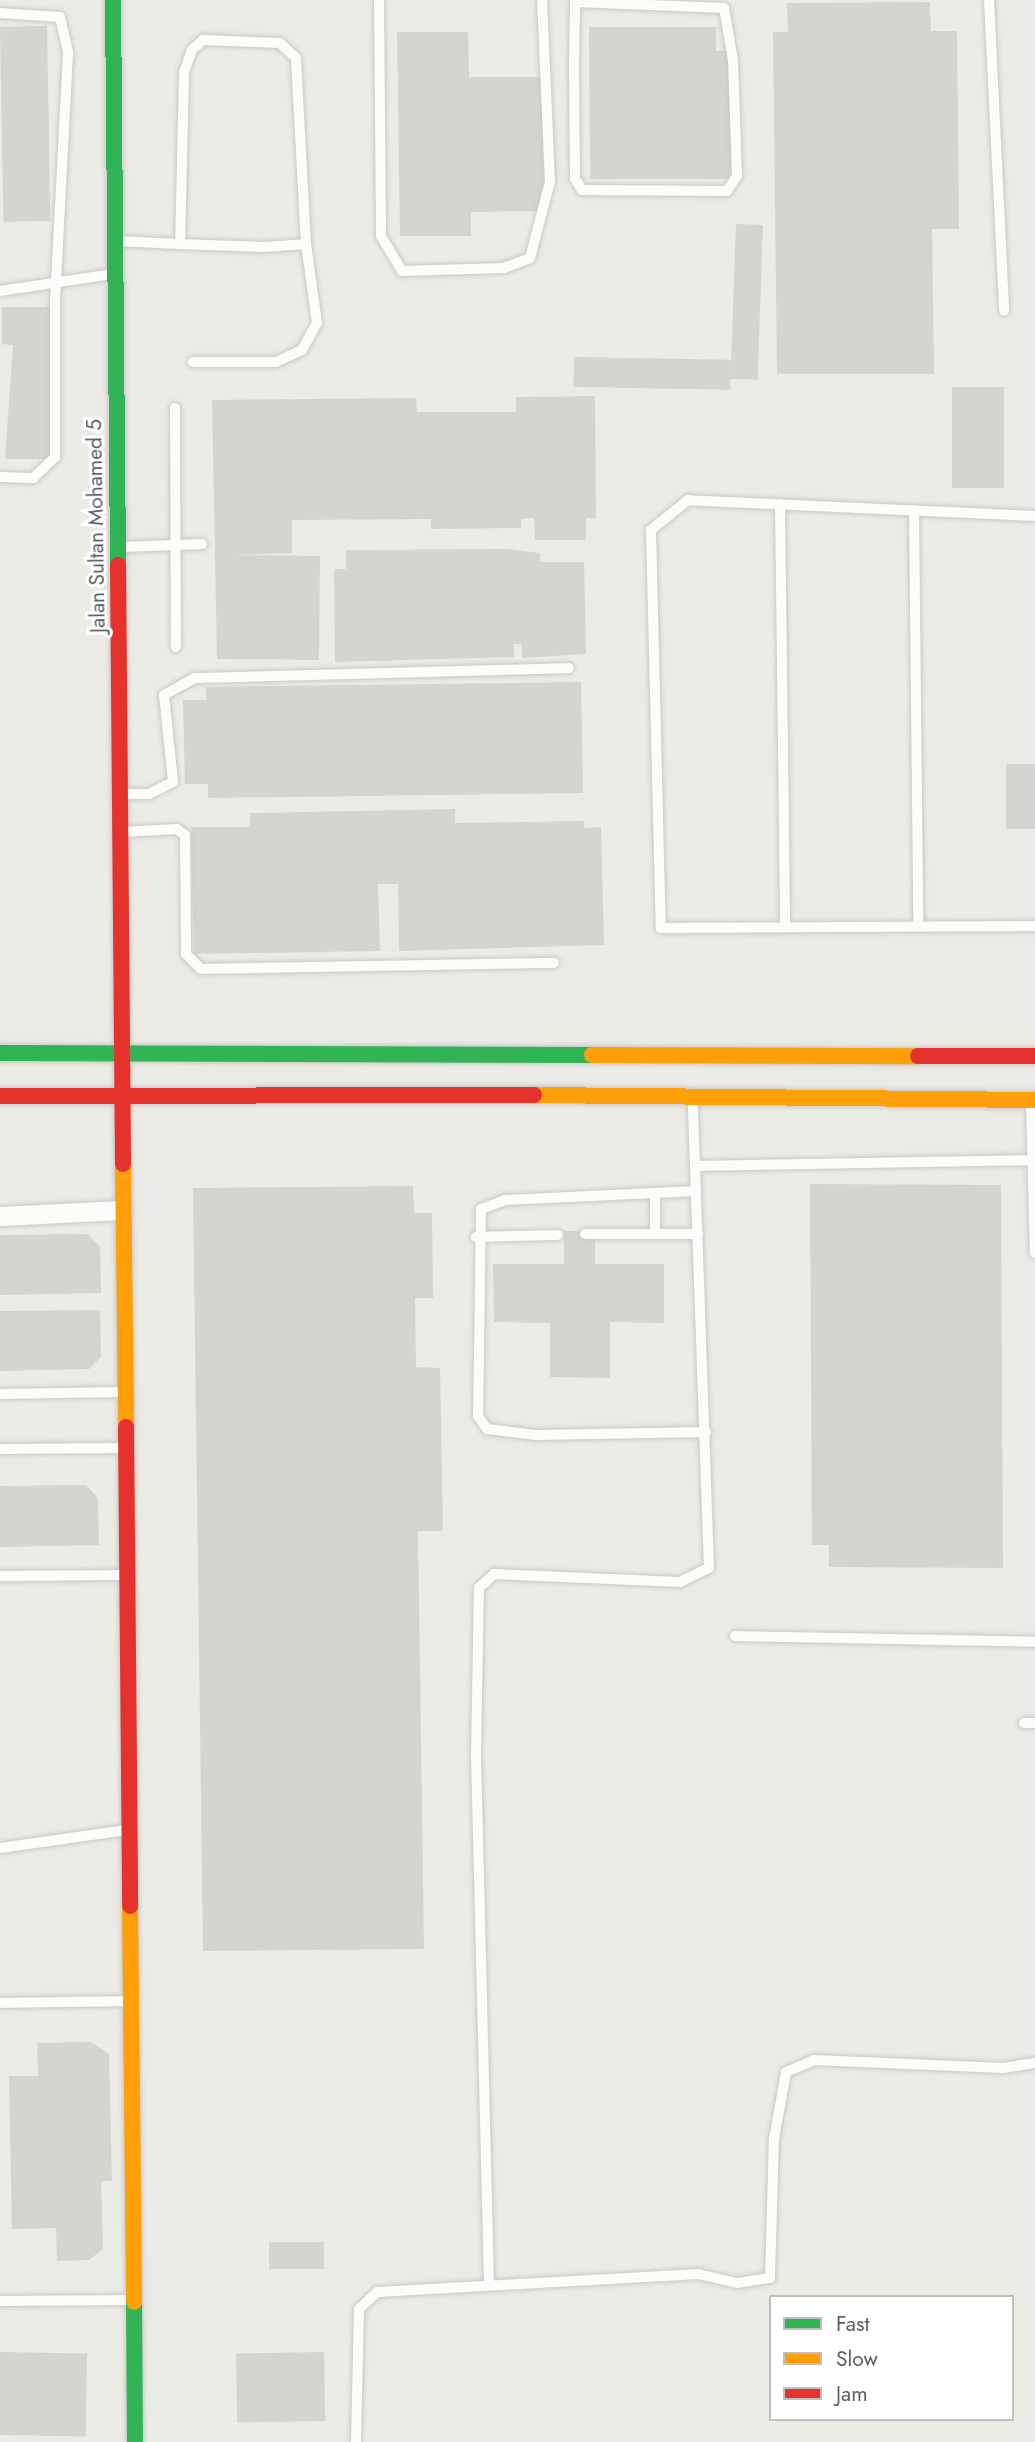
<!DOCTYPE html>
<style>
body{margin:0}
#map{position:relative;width:1035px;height:2442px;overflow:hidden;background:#ecebe5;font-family:Jost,sans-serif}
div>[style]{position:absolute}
.building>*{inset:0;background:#d5d4d0;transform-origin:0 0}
.roads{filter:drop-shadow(0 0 2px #c8c9c7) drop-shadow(0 0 2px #c8c9c7)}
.lane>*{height:10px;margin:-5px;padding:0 5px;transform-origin:5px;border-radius:5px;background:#fcfcfb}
.street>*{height:19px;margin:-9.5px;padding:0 9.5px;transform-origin:9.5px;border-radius:9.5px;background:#fcfcfb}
.fast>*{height:16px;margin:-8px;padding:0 8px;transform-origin:8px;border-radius:8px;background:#30b455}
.slow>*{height:16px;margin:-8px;padding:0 8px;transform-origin:8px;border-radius:8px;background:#ff9f0a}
.jam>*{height:16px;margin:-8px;padding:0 8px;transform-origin:8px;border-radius:8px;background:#e5322d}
span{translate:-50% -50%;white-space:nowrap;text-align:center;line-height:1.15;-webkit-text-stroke:6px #fff;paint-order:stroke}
.street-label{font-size:21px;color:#5b5e64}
.legend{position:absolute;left:769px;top:2295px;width:245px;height:126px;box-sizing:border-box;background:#fff;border:2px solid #bdbfc1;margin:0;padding:9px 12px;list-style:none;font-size:21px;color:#5b5e64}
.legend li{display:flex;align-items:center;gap:14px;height:35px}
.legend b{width:35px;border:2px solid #bdbfc1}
</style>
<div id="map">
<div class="building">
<i style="clip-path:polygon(930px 2px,931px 31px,957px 31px,959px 229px,932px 229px,934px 374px,777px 374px,773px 32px,788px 32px,787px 3px)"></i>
<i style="left:47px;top:26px;width:195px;height:47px;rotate:89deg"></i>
<i style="clip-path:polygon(589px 27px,716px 27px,716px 51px,730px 51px,731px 179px,590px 179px)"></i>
<i style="clip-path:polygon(397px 32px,468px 32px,469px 77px,542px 77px,544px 211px,471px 212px,471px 236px,400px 236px)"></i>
<i style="left:736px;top:224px;width:27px;height:155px;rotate:2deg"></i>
<i style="clip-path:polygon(2px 307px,56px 307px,53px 459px,5px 459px,13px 345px,2px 344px)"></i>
<i style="left:574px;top:357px;width:157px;height:30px;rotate:1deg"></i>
<i style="left:952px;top:387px;width:52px;height:101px"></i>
<i style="clip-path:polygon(595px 396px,596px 518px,586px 518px,586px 540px,535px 540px,534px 518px,521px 519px,521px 528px,431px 529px,431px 519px,292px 520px,292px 553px,231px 555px,320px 556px,319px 660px,217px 659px,212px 400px,416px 398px,417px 412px,516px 412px,516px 397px)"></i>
<i style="clip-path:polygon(508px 549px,540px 553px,540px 562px,584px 562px,586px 654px,522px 658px,522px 644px,514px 644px,514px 657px,335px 662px,334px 569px,346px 569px,346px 550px)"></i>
<i style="clip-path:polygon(581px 682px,583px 793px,208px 798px,208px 784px,185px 784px,183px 700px,206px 700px,206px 687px)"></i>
<i style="left:1035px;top:764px;width:65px;height:29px;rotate:90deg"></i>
<i style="clip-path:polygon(455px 809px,455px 823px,584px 821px,584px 828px,601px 827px,604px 945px,399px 951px,398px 884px,378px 884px,380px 951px,194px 954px,191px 827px,250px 827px,250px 813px)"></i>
<i style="clip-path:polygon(810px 1184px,1001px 1185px,1003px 1568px,829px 1567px,829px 1545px,812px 1545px)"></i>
<i style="clip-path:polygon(413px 1186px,414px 1213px,432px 1213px,433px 1298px,415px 1298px,416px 1367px,440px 1368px,443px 1531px,418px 1531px,424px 1949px,203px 1951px,193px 1188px)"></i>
<i style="clip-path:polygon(564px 1231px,595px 1231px,595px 1264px,664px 1264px,664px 1323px,610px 1322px,610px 1378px,550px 1377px,550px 1323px,494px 1322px,493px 1264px,564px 1264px)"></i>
<i style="clip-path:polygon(88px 1234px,100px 1247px,101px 1293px,0 1295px,0 1235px)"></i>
<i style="clip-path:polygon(100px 1310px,101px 1357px,89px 1369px,0 1371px,0 1311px)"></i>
<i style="clip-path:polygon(86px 1485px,98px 1498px,99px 1545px,0 1547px,0 1486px)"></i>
<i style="clip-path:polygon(90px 2042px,109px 2054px,112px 2181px,101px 2181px,103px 2249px,89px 2260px,57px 2261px,56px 2228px,12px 2229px,9px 2076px,38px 2076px,37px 2043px)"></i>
<i style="left:324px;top:2242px;width:27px;height:55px;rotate:90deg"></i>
<i style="left:0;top:2352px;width:87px;height:83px;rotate:1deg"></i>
<i style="left:324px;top:2352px;width:69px;height:88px;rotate:89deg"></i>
</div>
<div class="roads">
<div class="lane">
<i style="left:379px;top:0;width:236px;rotate:89.5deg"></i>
<i style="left:381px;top:236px;width:41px;rotate:59deg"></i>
<i style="left:402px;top:271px;width:102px;rotate:-1.7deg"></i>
<i style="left:504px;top:268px;width:28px;rotate:-21deg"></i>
<i style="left:530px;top:258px;width:79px;rotate:-75.3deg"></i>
<i style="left:550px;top:182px;width:182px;rotate:-92.5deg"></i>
<i style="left:989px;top:0;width:311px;rotate:87.2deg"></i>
<i style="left:575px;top:2px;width:149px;rotate:2.3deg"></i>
<i style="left:724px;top:8px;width:53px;rotate:80.2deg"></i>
<i style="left:733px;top:60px;width:116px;rotate:88deg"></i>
<i style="left:737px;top:176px;width:18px;rotate:124deg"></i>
<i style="left:727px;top:191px;width:145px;rotate:-179.6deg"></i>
<i style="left:582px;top:190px;width:13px;rotate:-122deg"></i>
<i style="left:575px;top:179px;width:112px;rotate:-90.5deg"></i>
<i style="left:574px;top:67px;width:67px;rotate:-89.1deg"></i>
<i style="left:0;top:13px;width:60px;rotate:3.8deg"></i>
<i style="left:60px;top:17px;width:37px;rotate:77deg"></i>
<i style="left:68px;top:53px;width:244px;rotate:93deg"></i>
<i style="left:55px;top:297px;width:160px;rotate:90deg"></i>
<i style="left:55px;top:457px;width:30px;rotate:136deg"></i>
<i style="left:33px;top:478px;width:33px;rotate:-178deg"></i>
<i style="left:116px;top:241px;width:64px;rotate:2.7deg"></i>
<i style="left:180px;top:244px;width:84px;rotate:2deg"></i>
<i style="left:264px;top:247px;width:42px;rotate:-4.1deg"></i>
<i style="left:306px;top:244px;width:186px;rotate:-93.1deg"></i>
<i style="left:296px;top:58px;width:22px;rotate:-137deg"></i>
<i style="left:280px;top:43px;width:77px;rotate:-177.8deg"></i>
<i style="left:203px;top:40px;width:15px;rotate:138deg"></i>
<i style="left:192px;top:50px;width:23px;rotate:110deg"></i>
<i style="left:184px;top:72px;width:172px;rotate:91.3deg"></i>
<i style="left:0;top:291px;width:113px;rotate:-8.6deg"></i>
<i style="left:193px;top:362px;width:83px"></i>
<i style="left:276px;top:362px;width:29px;rotate:-25deg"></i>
<i style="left:302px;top:350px;width:31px;rotate:-61deg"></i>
<i style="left:317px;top:323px;width:80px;rotate:-97.9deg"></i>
<i style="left:175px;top:408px;width:239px;rotate:89.8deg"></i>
<i style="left:780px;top:504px;width:423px;rotate:89.3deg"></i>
<i style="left:914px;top:510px;width:416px;rotate:89.4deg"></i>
<i style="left:1035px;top:516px;width:347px;rotate:-177.4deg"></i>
<i style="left:688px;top:500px;width:48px;rotate:141deg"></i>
<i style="left:651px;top:530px;width:398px;rotate:88.6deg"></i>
<i style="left:661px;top:928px;width:374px;rotate:-0.3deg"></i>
<i style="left:121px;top:547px;width:81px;rotate:-2.1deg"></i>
<i style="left:121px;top:794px;width:28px"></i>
<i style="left:149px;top:794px;width:27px;rotate:-27deg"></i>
<i style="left:173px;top:782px;width:87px;rotate:-95.9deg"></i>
<i style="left:164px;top:695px;width:35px;rotate:-29deg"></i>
<i style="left:195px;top:678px;width:374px;rotate:-1.5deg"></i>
<i style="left:122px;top:832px;width:55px;rotate:-3.1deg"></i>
<i style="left:177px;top:829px;width:10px;rotate:37deg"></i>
<i style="left:185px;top:835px;width:119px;rotate:89.5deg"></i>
<i style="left:186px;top:954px;width:21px;rotate:45deg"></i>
<i style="left:201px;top:969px;width:353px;rotate:-1deg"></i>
<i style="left:1031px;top:1104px;width:149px;rotate:88.5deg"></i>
<i style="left:696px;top:1166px;width:337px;rotate:-1deg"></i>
<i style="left:696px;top:1191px;width:191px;rotate:177.3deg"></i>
<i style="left:505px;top:1200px;width:26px;rotate:159deg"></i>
<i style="left:481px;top:1209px;width:207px;rotate:90.8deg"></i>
<i style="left:478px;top:1416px;width:16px;rotate:55deg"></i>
<i style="left:487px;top:1429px;width:49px;rotate:7deg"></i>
<i style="left:536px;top:1435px;width:170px;rotate:-1deg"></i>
<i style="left:655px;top:1193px;width:41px;rotate:90deg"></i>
<i style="left:585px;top:1234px;width:113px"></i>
<i style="left:476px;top:1237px;width:82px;rotate:-1.4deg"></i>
<i style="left:0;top:1394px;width:123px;rotate:-0.9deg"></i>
<i style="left:0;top:1449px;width:125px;rotate:-0.5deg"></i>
<i style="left:0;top:1576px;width:126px;rotate:-0.5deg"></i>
<i style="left:735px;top:1636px;width:300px;rotate:1.1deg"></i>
<i style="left:1024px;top:1723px;width:11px"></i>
<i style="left:0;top:1848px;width:128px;rotate:-8.1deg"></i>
<i style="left:0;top:2003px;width:129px;rotate:-0.9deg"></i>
<i style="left:489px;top:2283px;width:528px;rotate:-91.41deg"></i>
<i style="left:476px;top:1755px;width:167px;rotate:-89deg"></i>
<i style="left:479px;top:1588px;width:21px;rotate:-43deg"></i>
<i style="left:494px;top:1574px;width:186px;rotate:2.5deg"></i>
<i style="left:680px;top:1582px;width:32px;rotate:-26deg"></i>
<i style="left:709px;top:1568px;width:469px;rotate:-92deg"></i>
<i style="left:0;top:2301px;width:132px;rotate:-0.4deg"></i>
<i style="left:356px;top:2442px;width:133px;rotate:-88.7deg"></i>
<i style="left:359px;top:2309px;width:25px;rotate:-43deg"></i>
<i style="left:377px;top:2292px;width:322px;rotate:-3.2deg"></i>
<i style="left:698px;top:2274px;width:40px;rotate:13deg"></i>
<i style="left:737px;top:2283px;width:33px;rotate:-9deg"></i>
<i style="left:770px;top:2278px;width:139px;rotate:-88.4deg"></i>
<i style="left:774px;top:2139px;width:68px;rotate:-79.8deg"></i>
<i style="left:786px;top:2072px;width:30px;rotate:-23deg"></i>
<i style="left:814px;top:2060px;width:189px;rotate:2.4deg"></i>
<i style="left:1003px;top:2068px;width:32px;rotate:-9deg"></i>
</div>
<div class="street">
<i style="left:0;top:1216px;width:122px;rotate:-2.8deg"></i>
</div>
<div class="fast">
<i style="left:113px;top:0;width:565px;rotate:89.49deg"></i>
<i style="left:0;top:1053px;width:592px;rotate:0.19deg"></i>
<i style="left:134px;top:2302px;width:140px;rotate:89.6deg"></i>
</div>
<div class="slow">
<i style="left:592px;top:1055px;width:326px;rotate:0.2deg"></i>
<i style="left:534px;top:1095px;width:501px;rotate:0.57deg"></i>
<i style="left:123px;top:1164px;width:263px;rotate:89.3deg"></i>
<i style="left:130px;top:1906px;width:396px;rotate:89.4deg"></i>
</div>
<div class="jam">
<i style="left:118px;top:565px;width:599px;rotate:89.52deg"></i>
<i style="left:918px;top:1056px;width:117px"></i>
<i style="left:0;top:1096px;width:534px;rotate:-0.11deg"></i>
<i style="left:126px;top:1427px;width:479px;rotate:89.5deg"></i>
</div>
</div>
<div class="street-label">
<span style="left:96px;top:526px;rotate:-91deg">Jalan Sultan Mohamed 5</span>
</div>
<ul class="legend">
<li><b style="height:9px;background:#30b455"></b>Fast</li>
<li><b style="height:9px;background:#ff9f0a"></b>Slow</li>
<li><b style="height:9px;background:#e5322d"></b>Jam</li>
</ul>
</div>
